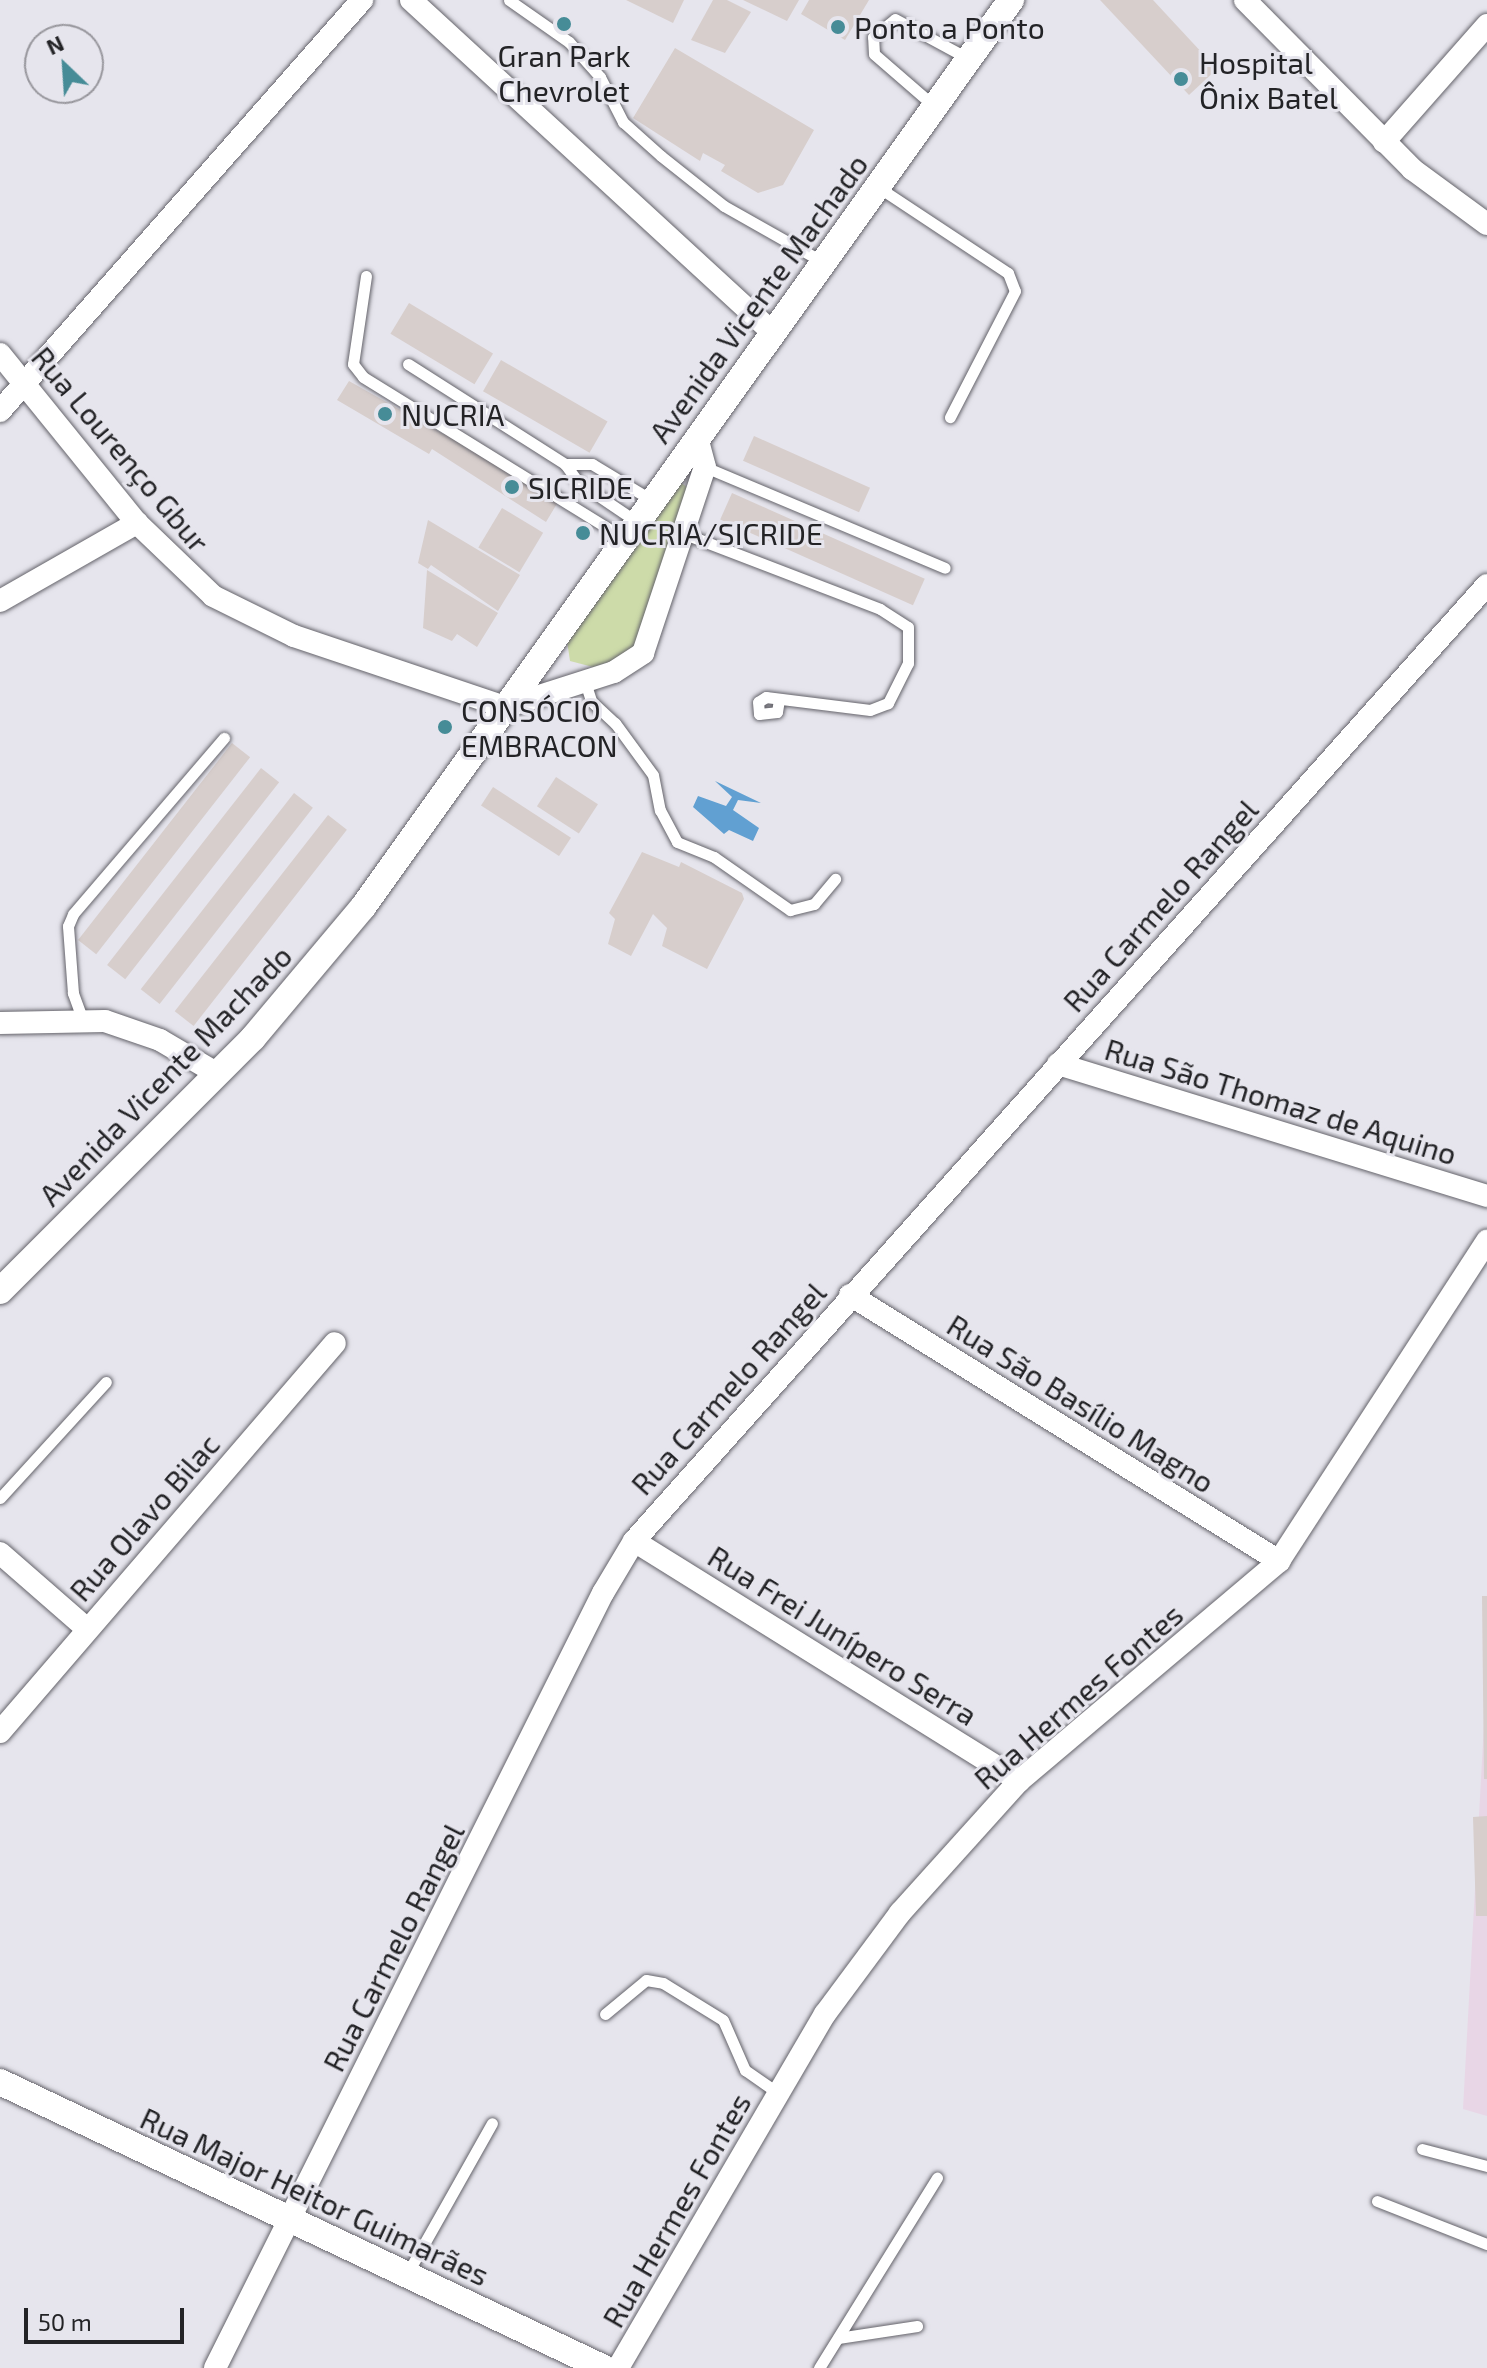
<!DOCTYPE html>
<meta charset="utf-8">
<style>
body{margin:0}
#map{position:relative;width:1487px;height:2368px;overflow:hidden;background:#e6e5ed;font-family:"Exo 2",sans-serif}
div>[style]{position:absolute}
.education>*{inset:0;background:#e8d6e6}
.green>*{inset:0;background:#cddba9}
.water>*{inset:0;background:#61a0d2}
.building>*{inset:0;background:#d7cecc;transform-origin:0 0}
.roads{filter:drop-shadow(0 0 2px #64636a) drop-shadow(0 0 2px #64636a)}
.service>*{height:11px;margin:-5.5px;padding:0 5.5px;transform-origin:5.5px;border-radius:5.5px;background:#fff}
.minor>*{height:22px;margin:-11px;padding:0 11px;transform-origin:11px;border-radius:11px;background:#fff}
.tertiary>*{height:26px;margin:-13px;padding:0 13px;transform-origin:13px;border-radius:13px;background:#fff}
.dots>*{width:22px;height:22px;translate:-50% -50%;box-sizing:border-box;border:4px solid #e6e5ed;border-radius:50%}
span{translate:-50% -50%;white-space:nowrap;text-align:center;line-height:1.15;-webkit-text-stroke:6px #e6e5ed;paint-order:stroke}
.poi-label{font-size:30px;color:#232326}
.left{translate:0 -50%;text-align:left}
.street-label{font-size:30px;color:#232326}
.north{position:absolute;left:24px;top:24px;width:80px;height:80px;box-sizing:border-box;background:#e6e5ed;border:2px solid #98979d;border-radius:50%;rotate:335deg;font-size:22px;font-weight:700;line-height:32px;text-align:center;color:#232326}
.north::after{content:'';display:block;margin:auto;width:28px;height:36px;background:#468c97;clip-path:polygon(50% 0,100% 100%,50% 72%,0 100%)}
.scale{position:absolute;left:24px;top:2308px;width:160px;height:36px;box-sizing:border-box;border:4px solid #232326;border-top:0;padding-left:10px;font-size:24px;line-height:28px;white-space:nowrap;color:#232326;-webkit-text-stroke:6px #e6e5ed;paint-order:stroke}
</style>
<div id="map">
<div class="education">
<i style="clip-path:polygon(1487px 1669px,1487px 2116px,1463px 2109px)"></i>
</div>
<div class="green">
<i style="clip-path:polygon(681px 483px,690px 489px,644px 636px,630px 656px,593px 667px,570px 661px,567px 641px)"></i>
</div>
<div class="water">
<i style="clip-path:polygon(715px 781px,761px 803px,738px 800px,733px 810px,759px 828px,753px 841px,729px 830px,724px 834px,693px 807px,698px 796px,726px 806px,732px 797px)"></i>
</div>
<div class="building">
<i style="clip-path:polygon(626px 0,684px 0,673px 23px)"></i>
<i style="clip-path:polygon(713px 0,727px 0,751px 12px,725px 53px,691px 40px)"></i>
<i style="clip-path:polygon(743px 0,799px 0,787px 21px)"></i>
<i style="clip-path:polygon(809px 0,869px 0,845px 40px,801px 14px)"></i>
<i style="clip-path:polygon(1100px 0,1153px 0,1217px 69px,1189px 95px)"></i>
<i style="clip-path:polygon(675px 48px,814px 130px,783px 185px,758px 193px,721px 171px,725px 165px,703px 153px,700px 161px,633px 118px)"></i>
<i style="left:409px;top:303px;width:98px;height:36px;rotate:31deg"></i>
<i style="left:501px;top:360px;width:123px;height:36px;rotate:30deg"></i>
<i style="clip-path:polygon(349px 381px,443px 434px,446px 429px,558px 502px,546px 522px,432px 449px,429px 454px,337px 400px)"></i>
<i style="left:754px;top:436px;width:127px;height:27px;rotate:24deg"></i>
<i style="left:732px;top:493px;width:211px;height:29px;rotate:24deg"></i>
<i style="left:502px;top:508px;width:48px;height:46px;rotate:31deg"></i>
<i style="clip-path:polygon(428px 520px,520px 575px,498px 611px,431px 565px,428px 569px,418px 563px)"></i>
<i style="clip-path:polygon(427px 570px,498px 613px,477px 647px,457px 634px,452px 641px,423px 628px)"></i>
<i style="left:232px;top:743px;width:23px;height:250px;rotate:38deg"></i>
<i style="left:261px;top:768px;width:23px;height:250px;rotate:38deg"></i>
<i style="left:556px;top:777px;width:50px;height:35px;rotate:33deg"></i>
<i style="left:493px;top:787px;width:93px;height:22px;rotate:33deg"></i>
<i style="left:294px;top:793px;width:24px;height:249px;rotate:38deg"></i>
<i style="left:328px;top:815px;width:24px;height:249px;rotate:38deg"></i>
<i style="clip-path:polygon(642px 852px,679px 867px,681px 862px,742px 893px,744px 899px,707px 969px,662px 946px,667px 928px,653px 914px,631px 956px,608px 944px,615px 919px,609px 913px)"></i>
<i style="clip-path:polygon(1482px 1596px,1487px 1596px,1487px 1779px,1484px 1779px)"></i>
<i style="clip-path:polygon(1487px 1816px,1487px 1916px,1476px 1916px,1473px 1817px)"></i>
</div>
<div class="roads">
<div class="service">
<i style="left:509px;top:0;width:73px;rotate:35deg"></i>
<i style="left:569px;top:42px;width:47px;rotate:48.5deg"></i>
<i style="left:600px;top:77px;width:51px;rotate:62.9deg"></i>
<i style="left:623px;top:122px;width:51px;rotate:41.8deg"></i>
<i style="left:661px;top:156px;width:80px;rotate:38.4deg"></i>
<i style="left:724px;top:206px;width:114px;rotate:29.5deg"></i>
<i style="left:934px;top:106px;width:79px;rotate:-139.1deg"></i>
<i style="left:874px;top:54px;width:17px;rotate:-93deg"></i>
<i style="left:873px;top:37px;width:28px;rotate:-39deg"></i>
<i style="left:895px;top:19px;width:84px;rotate:28.4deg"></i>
<i style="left:878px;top:187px;width:156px;rotate:33.5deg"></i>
<i style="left:1008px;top:273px;width:19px;rotate:69deg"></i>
<i style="left:1015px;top:291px;width:142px;rotate:117.3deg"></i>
<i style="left:366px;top:276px;width:89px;rotate:98.4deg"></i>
<i style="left:353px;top:364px;width:16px;rotate:52deg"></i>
<i style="left:363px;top:377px;width:308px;rotate:31.7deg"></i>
<i style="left:408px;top:364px;width:186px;rotate:32.5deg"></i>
<i style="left:565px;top:464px;width:22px;rotate:54deg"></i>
<i style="left:578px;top:482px;width:71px;rotate:34.1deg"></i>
<i style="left:565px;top:464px;width:27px"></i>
<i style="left:592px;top:464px;width:71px;rotate:31.2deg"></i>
<i style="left:705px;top:467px;width:260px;rotate:22.8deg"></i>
<i style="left:685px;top:534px;width:209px;rotate:21deg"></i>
<i style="left:880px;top:609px;width:33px;rotate:33deg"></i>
<i style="left:908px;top:627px;width:36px;rotate:90deg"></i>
<i style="left:908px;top:663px;width:45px;rotate:116.6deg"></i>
<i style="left:888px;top:703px;width:19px;rotate:159deg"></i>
<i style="left:870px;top:710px;width:105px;rotate:-172.9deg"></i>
<i style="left:766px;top:697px;width:9px;rotate:148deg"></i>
<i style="left:758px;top:702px;width:12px;rotate:85deg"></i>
<i style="left:759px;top:714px;width:18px;rotate:-6deg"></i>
<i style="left:777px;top:712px;width:13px;rotate:-81deg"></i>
<i style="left:585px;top:682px;width:20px;rotate:72deg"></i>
<i style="left:591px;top:701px;width:33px;rotate:43deg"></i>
<i style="left:615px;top:723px;width:64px;rotate:53.8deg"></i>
<i style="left:653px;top:775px;width:36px;rotate:79deg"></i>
<i style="left:660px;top:810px;width:36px;rotate:62deg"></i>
<i style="left:677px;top:842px;width:40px;rotate:22deg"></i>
<i style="left:714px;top:857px;width:93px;rotate:34.9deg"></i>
<i style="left:790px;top:910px;width:25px;rotate:-14deg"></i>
<i style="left:814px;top:904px;width:33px;rotate:-50deg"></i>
<i style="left:82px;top:1018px;width:27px;rotate:-110deg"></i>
<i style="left:73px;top:993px;width:67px;rotate:-94.3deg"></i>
<i style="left:68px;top:926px;width:13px;rotate:-67deg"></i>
<i style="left:73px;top:914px;width:232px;rotate:-49.4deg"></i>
<i style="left:0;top:1498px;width:157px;rotate:-47.6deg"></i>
<i style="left:605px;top:2014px;width:53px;rotate:-39.7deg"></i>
<i style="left:646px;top:1980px;width:17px;rotate:10deg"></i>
<i style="left:663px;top:1983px;width:70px;rotate:31.7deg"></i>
<i style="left:723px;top:2020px;width:55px;rotate:66.3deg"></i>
<i style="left:745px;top:2070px;width:40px;rotate:34.9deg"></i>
<i style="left:1422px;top:2149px;width:67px;rotate:14.7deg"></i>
<i style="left:1377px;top:2201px;width:118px;rotate:21.4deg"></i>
<i style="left:407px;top:2274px;width:173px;rotate:-60.6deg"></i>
<i style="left:838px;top:2338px;width:80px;rotate:-8.6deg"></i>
<i style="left:819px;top:2368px;width:224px;rotate:-58.2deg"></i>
</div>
<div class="minor">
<i style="left:411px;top:0;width:492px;rotate:42.6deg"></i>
<i style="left:1245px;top:0;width:238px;rotate:45.3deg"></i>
<i style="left:1412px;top:169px;width:93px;rotate:36.3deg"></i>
<i style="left:1384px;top:142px;width:156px;rotate:-48.6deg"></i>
<i style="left:0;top:354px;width:218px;rotate:51deg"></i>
<i style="left:137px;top:523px;width:105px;rotate:43.8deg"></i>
<i style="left:213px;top:596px;width:90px;rotate:26.3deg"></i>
<i style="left:294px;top:636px;width:223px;rotate:18.6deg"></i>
<i style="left:505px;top:707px;width:114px;rotate:-17.8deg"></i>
<i style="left:614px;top:672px;width:35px;rotate:-33deg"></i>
<i style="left:643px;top:653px;width:196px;rotate:-71.6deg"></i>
<i style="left:705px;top:467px;width:30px;rotate:-105deg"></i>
<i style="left:0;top:411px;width:548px;rotate:-48.63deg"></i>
<i style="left:0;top:601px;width:158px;rotate:-29.7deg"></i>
<i style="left:0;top:1023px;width:105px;rotate:-1.1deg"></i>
<i style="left:105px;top:1021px;width:58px;rotate:19.1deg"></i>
<i style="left:160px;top:1040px;width:67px;rotate:30.4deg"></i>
<i style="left:1058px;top:1064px;width:449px;rotate:17.1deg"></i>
<i style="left:850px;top:1295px;width:505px;rotate:31.8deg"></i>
<i style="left:634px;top:1541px;width:454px;rotate:31.9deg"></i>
<i style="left:0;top:1553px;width:116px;rotate:41.1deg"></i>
<i style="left:0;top:1732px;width:513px;rotate:-49.27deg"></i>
<i style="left:215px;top:2368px;width:867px;rotate:-63.41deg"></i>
<i style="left:603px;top:1593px;width:61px;rotate:-59.2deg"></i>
<i style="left:634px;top:1541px;width:1281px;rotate:-48.26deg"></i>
<i style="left:618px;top:2368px;width:410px;rotate:-59.7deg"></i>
<i style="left:825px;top:2014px;width:126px;rotate:-53.4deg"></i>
<i style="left:900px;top:1913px;width:178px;rotate:-48deg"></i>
<i style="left:1019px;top:1781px;width:341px;rotate:-40.2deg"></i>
<i style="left:1279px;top:1561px;width:382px;rotate:-57deg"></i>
</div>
<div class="tertiary">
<i style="left:0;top:1291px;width:358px;rotate:-45deg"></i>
<i style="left:253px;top:1038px;width:171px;rotate:-50deg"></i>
<i style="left:363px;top:907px;width:1115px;rotate:-54.46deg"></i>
<i style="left:0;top:2082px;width:668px;rotate:25.34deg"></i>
</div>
</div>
<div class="dots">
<i style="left:564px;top:24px;background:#468c97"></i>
<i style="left:838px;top:27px;background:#468c97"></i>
<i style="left:1181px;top:79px;background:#468c97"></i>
<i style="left:385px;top:414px;background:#468c97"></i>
<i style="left:512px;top:487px;background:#468c97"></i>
<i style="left:583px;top:533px;background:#468c97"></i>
<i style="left:445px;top:727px;background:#468c97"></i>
</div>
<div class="poi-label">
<span class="left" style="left:854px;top:27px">Ponto a Ponto</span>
<span style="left:564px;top:72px">Gran Park<br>Chevrolet</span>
<span class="left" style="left:1199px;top:79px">Hospital<br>Ônix Batel</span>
<span class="left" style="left:401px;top:414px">NUCRIA</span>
<span class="left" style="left:528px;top:487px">SICRIDE</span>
<span class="left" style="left:599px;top:533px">NUCRIA/SICRIDE</span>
<span class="left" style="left:461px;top:727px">CONSÓCIO<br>EMBRACON</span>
</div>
<div class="street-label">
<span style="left:758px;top:298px;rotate:-54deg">Avenida Vicente Machado</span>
<span style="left:121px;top:449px;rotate:50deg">Rua Lourenço Gbur</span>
<span style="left:1160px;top:905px;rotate:-48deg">Rua Carmelo Rangel</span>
<span style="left:165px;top:1075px;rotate:-46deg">Avenida Vicente Machado</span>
<span style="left:1281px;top:1101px;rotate:17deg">Rua São Thomaz de Aquino</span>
<span style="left:728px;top:1388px;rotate:-48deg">Rua Carmelo Rangel</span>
<span style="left:1081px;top:1403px;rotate:32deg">Rua São Basílio Magno</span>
<span style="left:144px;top:1517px;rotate:-49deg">Rua Olavo Bilac</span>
<span style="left:843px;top:1635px;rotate:32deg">Rua Frei Junípero Serra</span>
<span style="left:1078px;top:1696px;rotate:-41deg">Rua Hermes Fontes</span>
<span style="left:393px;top:1947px;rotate:-63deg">Rua Carmelo Rangel</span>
<span style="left:315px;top:2196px;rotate:25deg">Rua Major Heitor Guimarães</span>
<span style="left:676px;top:2210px;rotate:-60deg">Rua Hermes Fontes</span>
</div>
<div class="north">N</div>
<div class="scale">50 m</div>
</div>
